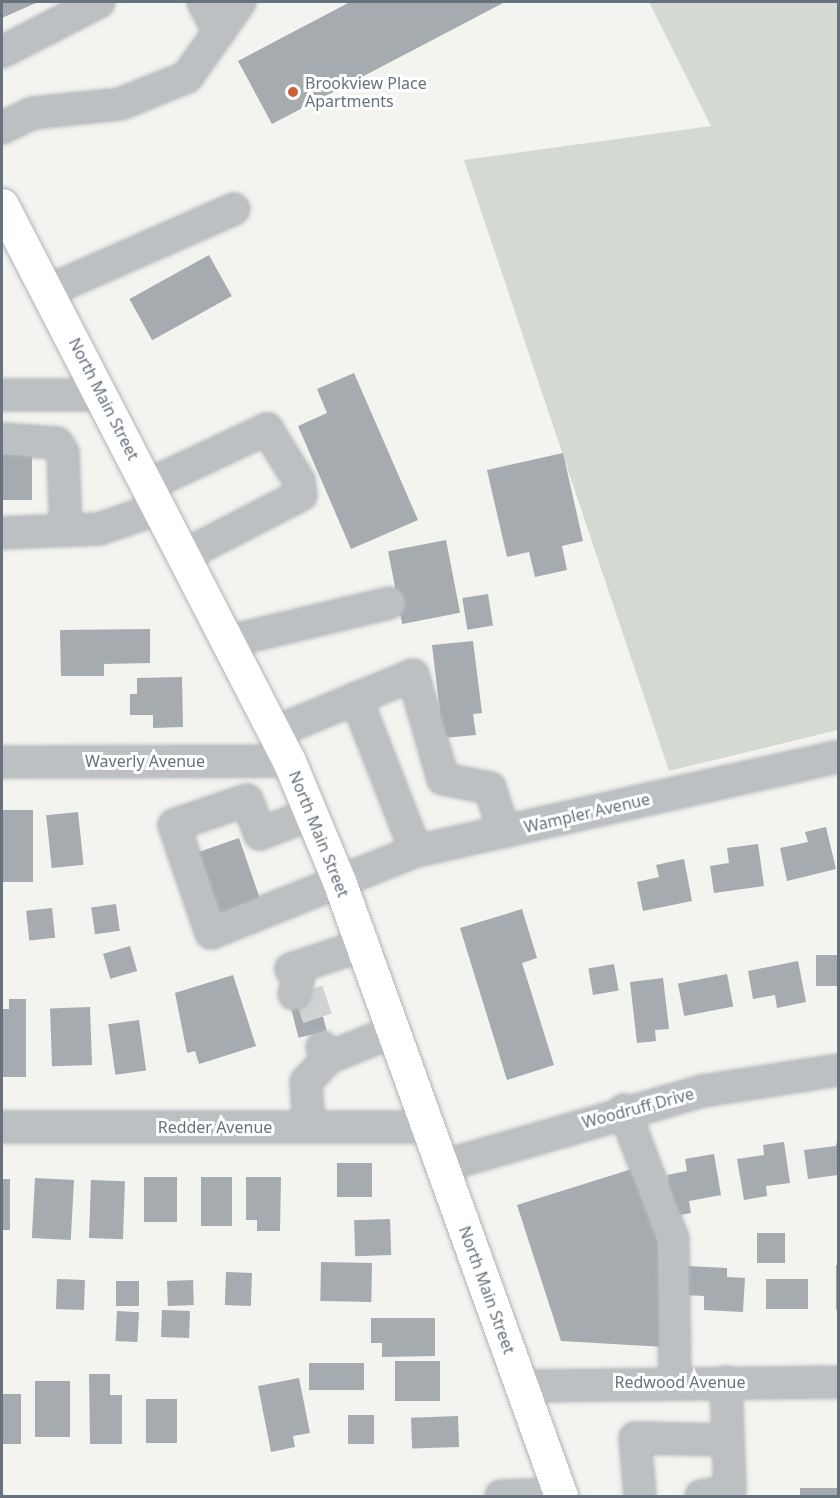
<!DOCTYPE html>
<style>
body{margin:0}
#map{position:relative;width:840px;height:1498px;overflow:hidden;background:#f3f3f0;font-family:"Noto Sans",sans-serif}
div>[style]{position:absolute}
.green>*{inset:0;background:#d4d9d1}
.building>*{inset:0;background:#a5abaf;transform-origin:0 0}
.minor-tunnel>*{height:30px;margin-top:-15px;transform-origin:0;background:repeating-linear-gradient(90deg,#d0d3d3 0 30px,transparent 0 45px)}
.roads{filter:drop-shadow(0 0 2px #b0b4b7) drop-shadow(0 0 2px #b0b4b7)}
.minor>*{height:30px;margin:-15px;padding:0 15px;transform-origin:15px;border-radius:15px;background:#bdc0c3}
.major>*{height:33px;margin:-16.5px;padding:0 16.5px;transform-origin:16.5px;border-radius:16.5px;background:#fff}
.dots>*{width:16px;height:16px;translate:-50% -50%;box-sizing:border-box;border:3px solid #fff;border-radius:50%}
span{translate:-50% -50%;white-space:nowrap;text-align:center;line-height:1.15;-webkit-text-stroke:6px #fff;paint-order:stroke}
.poi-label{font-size:16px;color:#66727d}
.left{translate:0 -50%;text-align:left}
.street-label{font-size:16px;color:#66727d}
.frame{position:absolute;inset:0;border:3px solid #66727d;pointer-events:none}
</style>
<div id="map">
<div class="green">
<i style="clip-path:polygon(649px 2px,838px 2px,838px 730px,669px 771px,464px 160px,711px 126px)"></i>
</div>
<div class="building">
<i style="clip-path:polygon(2px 2px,38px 2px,2px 18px)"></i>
<i style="clip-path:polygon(350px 2px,505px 2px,272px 124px,238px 61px)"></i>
<i style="left:209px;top:255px;width:47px;height:91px;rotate:61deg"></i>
<i style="clip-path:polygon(354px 373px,418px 520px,351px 549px,298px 426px,327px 413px,317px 389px)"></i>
<i style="clip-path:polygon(563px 453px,583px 541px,562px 546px,567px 570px,535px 577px,529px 552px,507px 557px,487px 470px)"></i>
<i style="left:2px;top:454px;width:30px;height:46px"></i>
<i style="left:446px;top:540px;width:74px;height:59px;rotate:79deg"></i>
<i style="left:488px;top:594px;width:32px;height:26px;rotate:81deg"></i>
<i style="clip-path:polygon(150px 629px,150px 663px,104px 664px,104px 676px,61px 676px,60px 630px)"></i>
<i style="clip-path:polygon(473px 641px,482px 713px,473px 714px,476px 735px,443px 738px,432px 645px)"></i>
<i style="clip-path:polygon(182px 677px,183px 727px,153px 728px,153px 715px,130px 715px,130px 694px,137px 694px,137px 678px)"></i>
<i style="left:33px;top:810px;width:72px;height:31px;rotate:90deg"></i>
<i style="left:78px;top:812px;width:53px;height:32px;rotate:84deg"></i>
<i style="clip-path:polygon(826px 827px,836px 869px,787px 881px,780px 848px,808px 842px,805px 832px)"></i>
<i style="left:239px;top:838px;width:69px;height:48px;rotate:71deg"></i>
<i style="clip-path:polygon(758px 844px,764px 886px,714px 893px,710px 866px,729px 863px,727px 848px)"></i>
<i style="clip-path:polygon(684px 859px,692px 901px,643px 911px,637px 882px,659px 877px,656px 865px)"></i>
<i style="left:116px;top:904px;width:27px;height:25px;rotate:82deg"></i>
<i style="left:52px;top:908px;width:30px;height:26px;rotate:84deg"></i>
<i style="clip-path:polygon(522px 909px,537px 958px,522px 963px,554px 1065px,507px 1080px,460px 928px)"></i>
<i style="left:130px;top:946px;width:26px;height:28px;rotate:74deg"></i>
<i style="left:838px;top:955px;width:31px;height:22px;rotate:90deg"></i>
<i style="clip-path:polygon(798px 961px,806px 1002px,777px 1008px,775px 995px,753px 999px,748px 971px)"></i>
<i style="left:614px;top:964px;width:27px;height:26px;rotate:80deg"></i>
<i style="left:727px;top:974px;width:33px;height:50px;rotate:79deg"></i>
<i style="clip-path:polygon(233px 975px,256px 1046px,199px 1064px,195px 1051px,187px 1053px,175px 993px)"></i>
<i style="clip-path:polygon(663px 978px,669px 1029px,655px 1030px,656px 1041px,637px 1043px,630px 982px)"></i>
<i style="left:316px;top:988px;width:44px;height:29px;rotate:76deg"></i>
<i style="clip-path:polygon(9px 999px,26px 999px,26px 1077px,2px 1077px,2px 1009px,9px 1009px)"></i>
<i style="left:90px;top:1007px;width:58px;height:40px;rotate:88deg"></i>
<i style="left:139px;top:1020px;width:51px;height:31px;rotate:82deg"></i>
<i style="clip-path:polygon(838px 1134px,838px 1175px,808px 1179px,804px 1150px,836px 1146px)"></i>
<i style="clip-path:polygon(784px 1142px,790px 1183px,766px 1186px,767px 1196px,744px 1200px,737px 1159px,764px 1155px,763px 1145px)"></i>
<i style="clip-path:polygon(714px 1154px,721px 1195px,689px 1201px,691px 1213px,674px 1216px,667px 1175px,687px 1171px,685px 1159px)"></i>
<i style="left:337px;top:1163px;width:35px;height:34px"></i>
<i style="clip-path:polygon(635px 1168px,665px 1257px,665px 1347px,561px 1341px,517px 1205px)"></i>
<i style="left:144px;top:1177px;width:33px;height:45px"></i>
<i style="left:201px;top:1177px;width:31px;height:49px"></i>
<i style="clip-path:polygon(246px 1177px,281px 1177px,280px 1231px,257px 1231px,257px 1220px,246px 1220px)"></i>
<i style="left:35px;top:1178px;width:39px;height:60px;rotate:3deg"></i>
<i style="left:2px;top:1179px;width:8px;height:51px"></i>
<i style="left:91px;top:1180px;width:34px;height:58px;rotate:2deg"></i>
<i style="left:390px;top:1219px;width:36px;height:36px;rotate:88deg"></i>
<i style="left:757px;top:1233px;width:28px;height:30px"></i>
<i style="left:321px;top:1262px;width:51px;height:39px;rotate:1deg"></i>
<i style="left:836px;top:1265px;width:2px;height:45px"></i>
<i style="clip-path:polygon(687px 1266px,727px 1268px,727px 1277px,745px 1278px,743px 1312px,704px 1310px,704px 1296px,685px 1295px)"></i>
<i style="left:226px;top:1272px;width:26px;height:33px;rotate:2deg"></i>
<i style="left:57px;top:1279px;width:28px;height:30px;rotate:2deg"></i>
<i style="left:766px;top:1279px;width:42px;height:30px"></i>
<i style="left:193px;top:1280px;width:25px;height:26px;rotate:88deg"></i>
<i style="left:116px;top:1281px;width:23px;height:25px"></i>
<i style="left:162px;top:1310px;width:28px;height:27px;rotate:2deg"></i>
<i style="left:117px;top:1311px;width:22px;height:30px;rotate:3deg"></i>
<i style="clip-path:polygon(371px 1318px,435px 1318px,435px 1356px,382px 1357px,382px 1343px,371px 1343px)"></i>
<i style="left:440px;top:1361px;width:40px;height:45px;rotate:90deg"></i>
<i style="left:309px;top:1363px;width:55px;height:27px"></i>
<i style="clip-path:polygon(89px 1374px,110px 1374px,110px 1395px,122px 1395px,122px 1444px,90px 1444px)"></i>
<i style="clip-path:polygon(299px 1378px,310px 1433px,293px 1436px,295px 1447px,271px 1452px,258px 1386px)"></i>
<i style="left:70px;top:1381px;width:56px;height:35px;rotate:90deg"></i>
<i style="left:2px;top:1394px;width:19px;height:50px"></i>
<i style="left:146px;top:1399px;width:31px;height:44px"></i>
<i style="left:348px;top:1415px;width:26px;height:29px"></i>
<i style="left:458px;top:1416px;width:31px;height:47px;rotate:88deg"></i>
<i style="left:838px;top:1488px;width:8px;height:38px;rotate:90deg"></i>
</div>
<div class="minor-tunnel">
<i style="left:308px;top:990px;width:44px;rotate:71.6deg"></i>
</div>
<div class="roads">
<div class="minor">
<i style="left:203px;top:2px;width:34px;rotate:62deg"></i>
<i style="left:2px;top:52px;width:109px;rotate:-27.3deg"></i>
<i style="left:2px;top:128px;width:34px;rotate:-26deg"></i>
<i style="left:33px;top:113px;width:87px;rotate:-5.9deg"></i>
<i style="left:120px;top:104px;width:72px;rotate:-21.9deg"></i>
<i style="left:187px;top:77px;width:92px;rotate:-54.8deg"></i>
<i style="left:48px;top:291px;width:203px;rotate:-23.8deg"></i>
<i style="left:2px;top:395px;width:99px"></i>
<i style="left:2px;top:439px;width:55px;rotate:4.2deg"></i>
<i style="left:57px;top:443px;width:12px;rotate:59deg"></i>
<i style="left:63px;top:453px;width:77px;rotate:87.8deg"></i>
<i style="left:148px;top:485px;width:132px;rotate:-25.2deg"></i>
<i style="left:267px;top:429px;width:61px;rotate:58.4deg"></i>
<i style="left:299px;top:481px;width:14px;rotate:82deg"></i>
<i style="left:301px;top:495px;width:131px;rotate:152.7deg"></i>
<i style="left:2px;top:533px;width:97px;rotate:-2.4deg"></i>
<i style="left:99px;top:529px;width:65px;rotate:-19deg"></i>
<i style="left:230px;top:641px;width:164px;rotate:-13.4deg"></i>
<i style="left:356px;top:698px;width:164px;rotate:68.6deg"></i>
<i style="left:275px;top:732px;width:149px;rotate:-22.4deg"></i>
<i style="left:413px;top:675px;width:108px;rotate:73.9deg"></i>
<i style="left:443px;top:779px;width:48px;rotate:10.8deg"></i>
<i style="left:490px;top:788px;width:46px;rotate:72.3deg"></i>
<i style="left:2px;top:762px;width:287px;rotate:-0.2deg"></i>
<i style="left:311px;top:814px;width:55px;rotate:158.6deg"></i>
<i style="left:260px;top:834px;width:36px;rotate:-111deg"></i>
<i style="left:247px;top:800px;width:77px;rotate:161.1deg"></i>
<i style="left:174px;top:825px;width:114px;rotate:71.1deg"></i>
<i style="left:211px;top:933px;width:221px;rotate:-21.8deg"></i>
<i style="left:416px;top:851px;width:432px;rotate:-12.6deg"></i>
<i style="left:294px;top:994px;width:14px;rotate:-73deg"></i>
<i style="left:298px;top:981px;width:14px;rotate:-120deg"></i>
<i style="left:291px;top:969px;width:76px;rotate:-18.4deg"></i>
<i style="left:322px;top:1047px;width:13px;rotate:61deg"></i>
<i style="left:328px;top:1058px;width:71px;rotate:-22.2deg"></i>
<i style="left:624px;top:1110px;width:138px;rotate:69.2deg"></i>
<i style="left:673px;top:1239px;width:143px;rotate:89.2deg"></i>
<i style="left:2px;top:1127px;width:427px"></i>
<i style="left:309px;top:1127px;width:45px;rotate:-93.8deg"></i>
<i style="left:306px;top:1082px;width:33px;rotate:-47deg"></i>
<i style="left:443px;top:1166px;width:271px;rotate:-16.1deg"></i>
<i style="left:703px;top:1091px;width:137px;rotate:-8.8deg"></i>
<i style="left:522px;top:1386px;width:316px;rotate:-0.7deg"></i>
<i style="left:501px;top:1496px;width:59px;rotate:-1.9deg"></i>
<i style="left:640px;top:1496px;width:58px;rotate:-94.9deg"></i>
<i style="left:635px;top:1438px;width:93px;rotate:1.2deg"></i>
<i style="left:701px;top:1496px;width:29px;rotate:-10deg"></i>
<i style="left:730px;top:1491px;width:109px;rotate:-92.1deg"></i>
</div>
<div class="major">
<i style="left:2px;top:205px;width:626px;rotate:62.7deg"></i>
<i style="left:289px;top:761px;width:130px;rotate:67.4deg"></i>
<i style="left:339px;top:881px;width:654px;rotate:70.15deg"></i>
</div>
</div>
<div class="dots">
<i style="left:293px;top:92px;background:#cc5f37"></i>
</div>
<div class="poi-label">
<span class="left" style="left:305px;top:92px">Brookview Place<br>Apartments</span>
</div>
<div class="street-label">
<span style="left:104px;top:399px;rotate:63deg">North Main Street</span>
<span style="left:145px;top:761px">Waverly Avenue</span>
<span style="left:587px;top:813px;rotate:-13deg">Wampler Avenue</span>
<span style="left:319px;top:834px;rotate:68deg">North Main Street</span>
<span style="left:638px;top:1108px;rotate:-15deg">Woodruff Drive</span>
<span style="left:215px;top:1127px">Redder Avenue</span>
<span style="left:487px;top:1290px;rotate:70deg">North Main Street</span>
<span style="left:680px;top:1382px">Redwood Avenue</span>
</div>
<div class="frame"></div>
</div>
